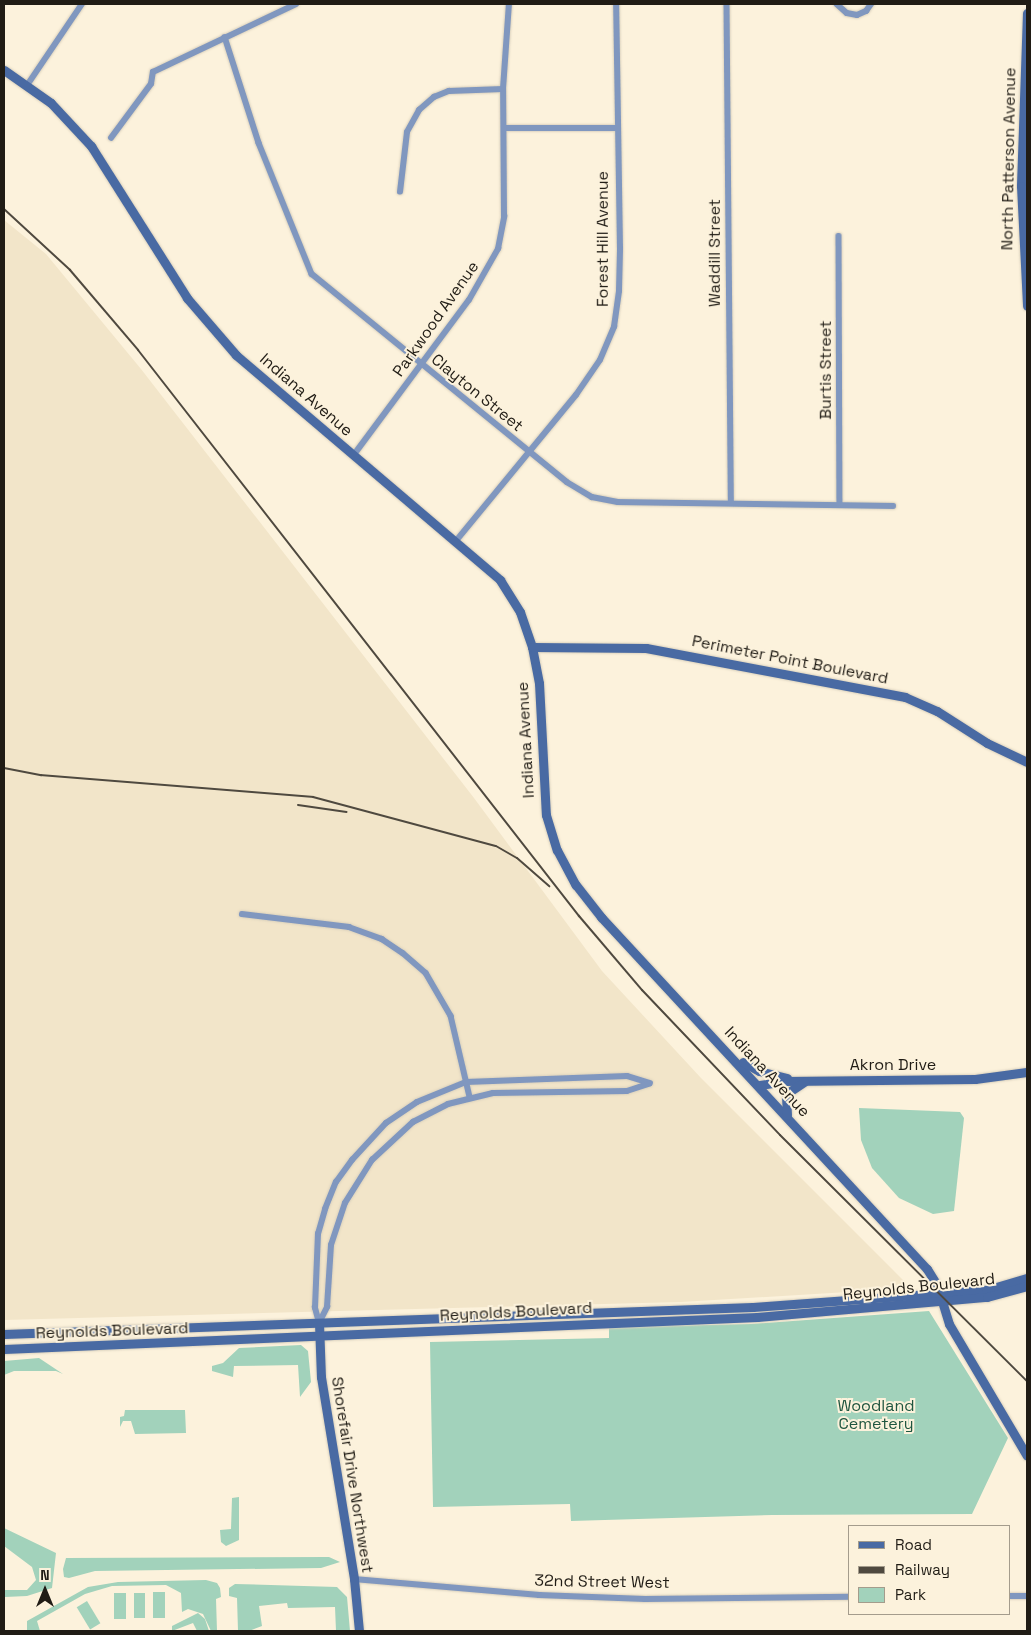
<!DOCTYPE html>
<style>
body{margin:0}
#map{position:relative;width:1031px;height:1635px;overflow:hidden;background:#fcf2dc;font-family:"Space Grotesk",sans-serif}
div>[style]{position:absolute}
.built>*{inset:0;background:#f2e5c9}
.green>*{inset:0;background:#a2d2bb;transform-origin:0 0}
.roads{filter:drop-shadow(0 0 1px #d9d0bc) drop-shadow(0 0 1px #d9d0bc)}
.street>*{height:5.5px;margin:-2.75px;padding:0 2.75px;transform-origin:2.75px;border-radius:2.75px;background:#8097bf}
.secondary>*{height:9px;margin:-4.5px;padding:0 4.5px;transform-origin:4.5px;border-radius:4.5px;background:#496aa3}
.rail>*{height:2px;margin:-1px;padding:0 1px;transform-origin:1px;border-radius:1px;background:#4f493f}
span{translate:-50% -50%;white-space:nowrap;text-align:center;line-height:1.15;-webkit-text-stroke:4px #fcf2dc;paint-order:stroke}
.street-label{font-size:16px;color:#201c15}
.park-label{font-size:16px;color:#1f553f}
.frame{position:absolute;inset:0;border:5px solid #201c15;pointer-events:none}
.legend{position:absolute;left:848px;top:1525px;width:162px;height:90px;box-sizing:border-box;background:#fcf2dc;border:1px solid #a49c8c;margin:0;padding:6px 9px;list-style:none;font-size:15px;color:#201c15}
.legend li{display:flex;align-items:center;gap:10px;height:25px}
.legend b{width:25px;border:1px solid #a49c8c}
.north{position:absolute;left:20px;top:1565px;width:50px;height:50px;-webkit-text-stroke:4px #fcf2dc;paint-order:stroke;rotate:0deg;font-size:14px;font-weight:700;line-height:20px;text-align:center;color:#201c15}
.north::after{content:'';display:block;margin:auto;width:18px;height:22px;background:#201c15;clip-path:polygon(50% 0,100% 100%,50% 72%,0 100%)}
</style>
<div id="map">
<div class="built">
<i style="clip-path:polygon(4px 220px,46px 254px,141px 369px,474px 798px,602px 971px,701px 1078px,904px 1281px,897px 1289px,681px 1302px,4px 1320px)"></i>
</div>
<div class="green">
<i style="clip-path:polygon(859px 1108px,960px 1112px,964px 1118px,954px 1211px,933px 1214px,899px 1198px,872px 1168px,861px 1140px)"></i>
<i style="clip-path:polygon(929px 1311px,1008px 1438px,972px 1514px,772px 1515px,571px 1521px,570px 1504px,433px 1507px,430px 1342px,609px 1338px,609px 1327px,751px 1324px)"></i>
<i style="clip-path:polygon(301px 1345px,308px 1351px,311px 1382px,300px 1397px,298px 1365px,234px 1366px,233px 1377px,212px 1371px,212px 1366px,223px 1363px,239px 1348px)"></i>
<i style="clip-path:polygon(39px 1358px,63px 1374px,56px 1371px,14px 1371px,4px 1375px,4px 1361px)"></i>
<i style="clip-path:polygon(125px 1410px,185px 1410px,186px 1433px,135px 1434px,131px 1421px,123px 1421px,120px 1427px,120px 1417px,124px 1416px)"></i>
<i style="clip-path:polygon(239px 1497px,239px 1540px,226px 1546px,221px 1542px,220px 1530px,231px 1529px,232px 1498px)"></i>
<i style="clip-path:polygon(4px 1528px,56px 1553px,52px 1588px,27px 1596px,5px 1597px,5px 1590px,27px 1590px,36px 1580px,32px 1567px,4px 1546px)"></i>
<i style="clip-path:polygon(329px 1557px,340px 1562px,321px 1568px,95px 1571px,69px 1578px,64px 1577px,63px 1569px,66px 1558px)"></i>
<i style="clip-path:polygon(206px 1580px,217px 1583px,220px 1588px,221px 1597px,216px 1599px,217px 1631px,211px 1631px,203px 1614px,188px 1609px,182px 1612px,181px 1593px,166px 1585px,112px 1586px,85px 1594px,37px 1621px,40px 1631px,27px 1631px,27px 1621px,88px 1587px,118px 1582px)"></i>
<i style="clip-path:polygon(235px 1584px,337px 1587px,347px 1597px,350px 1631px,336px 1631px,335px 1607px,288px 1608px,287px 1603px,259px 1606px,262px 1626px,249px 1631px,238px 1631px,237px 1598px,229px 1596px,229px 1588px)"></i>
<i style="left:153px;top:1592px;width:12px;height:26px"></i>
<i style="left:114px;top:1593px;width:12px;height:26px"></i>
<i style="left:134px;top:1593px;width:11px;height:25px"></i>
<i style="left:87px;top:1601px;width:26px;height:12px;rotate:59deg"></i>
<i style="clip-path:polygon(198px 1613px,205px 1619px,209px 1631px,197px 1631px,193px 1623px,172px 1631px,172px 1626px)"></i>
</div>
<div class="roads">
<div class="street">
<i style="left:727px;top:4px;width:498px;rotate:89.5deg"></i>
<i style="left:837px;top:4px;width:13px;rotate:42deg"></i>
<i style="left:847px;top:13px;width:10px;rotate:11deg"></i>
<i style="left:857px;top:15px;width:10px;rotate:-24deg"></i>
<i style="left:866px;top:11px;width:9px;rotate:-54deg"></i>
<i style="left:225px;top:37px;width:111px;rotate:72.2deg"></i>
<i style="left:259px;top:143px;width:141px;rotate:68deg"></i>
<i style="left:312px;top:274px;width:329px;rotate:39.2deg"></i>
<i style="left:567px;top:482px;width:29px;rotate:31deg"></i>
<i style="left:592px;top:497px;width:26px;rotate:11deg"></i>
<i style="left:618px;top:502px;width:275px;rotate:0.8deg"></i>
<i style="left:28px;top:84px;width:97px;rotate:-56deg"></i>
<i style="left:504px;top:128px;width:113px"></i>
<i style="left:111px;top:138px;width:67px;rotate:-53.5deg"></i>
<i style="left:151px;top:84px;width:12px;rotate:-81deg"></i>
<i style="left:153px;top:72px;width:158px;rotate:-25.4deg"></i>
<i style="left:400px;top:192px;width:60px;rotate:-83.3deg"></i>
<i style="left:407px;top:132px;width:25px;rotate:-61deg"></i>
<i style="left:419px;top:110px;width:20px;rotate:-41deg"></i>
<i style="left:434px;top:97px;width:16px;rotate:-22deg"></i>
<i style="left:449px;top:91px;width:54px;rotate:-2.1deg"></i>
<i style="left:839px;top:236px;width:268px;rotate:89.8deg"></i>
<i style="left:353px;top:456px;width:194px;rotate:-53.4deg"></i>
<i style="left:469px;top:300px;width:59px;rotate:-60.4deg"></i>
<i style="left:498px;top:249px;width:33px;rotate:-79deg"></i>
<i style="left:504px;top:217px;width:128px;rotate:-90.4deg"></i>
<i style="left:503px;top:89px;width:85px;rotate:-86deg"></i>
<i style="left:456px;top:541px;width:189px;rotate:-50.6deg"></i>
<i style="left:576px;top:395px;width:42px;rotate:-55.6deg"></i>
<i style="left:600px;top:360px;width:36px;rotate:-67deg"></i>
<i style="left:614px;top:327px;width:36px;rotate:-82deg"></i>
<i style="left:619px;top:291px;width:42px;rotate:-88.6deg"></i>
<i style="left:620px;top:249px;width:245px;rotate:-90.9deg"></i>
<i style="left:242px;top:914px;width:108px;rotate:6.9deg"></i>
<i style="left:349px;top:927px;width:35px;rotate:20deg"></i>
<i style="left:382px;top:939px;width:25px;rotate:34deg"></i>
<i style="left:403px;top:953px;width:30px;rotate:41deg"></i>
<i style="left:426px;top:973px;width:50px;rotate:59.8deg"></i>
<i style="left:451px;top:1016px;width:83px;rotate:76.8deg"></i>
<i style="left:319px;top:1323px;width:16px;rotate:-105deg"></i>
<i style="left:315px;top:1308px;width:74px;rotate:-87.7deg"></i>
<i style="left:318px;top:1234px;width:26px;rotate:-74deg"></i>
<i style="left:325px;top:1209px;width:29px;rotate:-68deg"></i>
<i style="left:336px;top:1182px;width:27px;rotate:-54deg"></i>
<i style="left:352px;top:1160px;width:50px;rotate:-47.4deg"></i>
<i style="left:386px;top:1123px;width:37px;rotate:-34deg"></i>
<i style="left:417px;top:1102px;width:53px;rotate:-22.2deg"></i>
<i style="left:466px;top:1082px;width:161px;rotate:-2.1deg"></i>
<i style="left:627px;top:1076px;width:24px;rotate:17deg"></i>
<i style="left:319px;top:1323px;width:18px;rotate:-63deg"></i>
<i style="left:327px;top:1307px;width:62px;rotate:-86.3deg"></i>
<i style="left:331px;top:1245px;width:44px;rotate:-71.6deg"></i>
<i style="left:345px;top:1203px;width:51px;rotate:-57.9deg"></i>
<i style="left:372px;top:1160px;width:56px;rotate:-42.8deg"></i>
<i style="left:413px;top:1122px;width:39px;rotate:-27deg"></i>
<i style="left:448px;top:1104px;width:46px;rotate:-13.7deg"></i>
<i style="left:493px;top:1093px;width:134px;rotate:-0.9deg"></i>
<i style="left:627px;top:1091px;width:23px;rotate:-18deg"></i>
<i style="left:354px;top:1579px;width:186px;rotate:4.9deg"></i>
<i style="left:539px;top:1595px;width:106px;rotate:2.2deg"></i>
<i style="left:645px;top:1599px;width:205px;rotate:-0.6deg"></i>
<i style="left:1010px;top:1596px;width:17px"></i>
</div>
<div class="secondary">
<i style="left:1027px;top:13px;width:173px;rotate:92deg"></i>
<i style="left:1021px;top:186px;width:120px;rotate:87.1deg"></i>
<i style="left:4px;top:70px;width:57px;rotate:35.1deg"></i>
<i style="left:51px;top:103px;width:59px;rotate:47.1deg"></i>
<i style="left:91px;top:146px;width:180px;rotate:57.7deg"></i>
<i style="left:187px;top:298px;width:75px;rotate:49.3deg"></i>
<i style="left:236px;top:355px;width:347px;rotate:40.4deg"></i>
<i style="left:500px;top:580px;width:38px;rotate:58deg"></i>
<i style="left:520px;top:612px;width:37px;rotate:71deg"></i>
<i style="left:532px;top:647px;width:37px;rotate:79deg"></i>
<i style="left:539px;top:683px;width:132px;rotate:87deg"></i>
<i style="left:546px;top:815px;width:37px;rotate:73deg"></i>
<i style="left:557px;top:850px;width:40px;rotate:62deg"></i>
<i style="left:576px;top:885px;width:41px;rotate:52deg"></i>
<i style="left:601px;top:917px;width:480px;rotate:47.2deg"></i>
<i style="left:927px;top:1269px;width:19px;rotate:58deg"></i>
<i style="left:937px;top:1285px;width:41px;rotate:72.9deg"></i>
<i style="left:949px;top:1324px;width:153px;rotate:59.4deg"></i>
<i style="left:532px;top:647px;width:114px;rotate:0.5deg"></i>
<i style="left:646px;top:648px;width:264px;rotate:10.7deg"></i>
<i style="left:905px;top:697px;width:35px;rotate:24deg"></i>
<i style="left:937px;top:711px;width:59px;rotate:32.6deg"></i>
<i style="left:987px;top:743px;width:44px;rotate:25.4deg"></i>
<i style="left:743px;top:1062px;width:18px;rotate:29deg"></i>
<i style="left:759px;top:1071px;width:29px;rotate:14deg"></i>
<i style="left:760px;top:1085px;width:25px;rotate:-9deg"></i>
<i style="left:785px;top:1081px;width:190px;rotate:-0.6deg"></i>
<i style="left:975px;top:1079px;width:52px;rotate:-7.7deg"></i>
<i style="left:787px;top:1115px;width:21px;rotate:-93deg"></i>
<i style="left:786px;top:1094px;width:22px;rotate:-34deg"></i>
<i style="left:319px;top:1323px;width:54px;rotate:87.9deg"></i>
<i style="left:321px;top:1377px;width:205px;rotate:80.7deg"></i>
<i style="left:354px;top:1579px;width:52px;rotate:84.5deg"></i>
<i style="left:4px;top:1334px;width:749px;rotate:-2.06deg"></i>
<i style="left:753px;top:1307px;width:234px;rotate:-4.2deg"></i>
<i style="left:986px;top:1290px;width:43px;rotate:-16.3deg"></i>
<i style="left:4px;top:1349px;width:754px;rotate:-2.43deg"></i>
<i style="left:757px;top:1317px;width:231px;rotate:-5deg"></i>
<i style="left:987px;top:1297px;width:41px;rotate:-15.4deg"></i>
</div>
</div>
<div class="rail">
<i style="left:4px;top:209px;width:90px;rotate:42.7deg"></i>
<i style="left:70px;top:270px;width:105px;rotate:49.6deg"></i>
<i style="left:138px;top:350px;width:718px;rotate:52.08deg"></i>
<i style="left:579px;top:916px;width:97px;rotate:49.6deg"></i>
<i style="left:642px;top:990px;width:200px;rotate:46.4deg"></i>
<i style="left:780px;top:1135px;width:349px;rotate:44.9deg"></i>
<i style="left:4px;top:768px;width:38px;rotate:11deg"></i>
<i style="left:41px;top:775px;width:273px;rotate:4.6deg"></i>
<i style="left:313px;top:797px;width:189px;rotate:15deg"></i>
<i style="left:496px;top:846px;width:24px;rotate:30deg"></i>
<i style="left:517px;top:858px;width:43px;rotate:41.2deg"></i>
<i style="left:298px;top:805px;width:49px;rotate:8.1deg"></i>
</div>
<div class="street-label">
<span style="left:1009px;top:159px;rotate:-89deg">North Patterson Avenue</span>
<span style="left:603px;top:239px;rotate:-90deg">Forest Hill Avenue</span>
<span style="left:715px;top:253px;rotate:-90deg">Waddill Street</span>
<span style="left:436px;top:319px;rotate:-55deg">Parkwood Avenue</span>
<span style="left:826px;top:370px;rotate:-90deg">Burtis Street</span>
<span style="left:477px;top:393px;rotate:39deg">Clayton Street</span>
<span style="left:306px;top:395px;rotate:41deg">Indiana Avenue</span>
<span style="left:790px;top:660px;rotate:11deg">Perimeter Point Boulevard</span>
<span style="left:526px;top:740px;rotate:-93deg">Indiana Avenue</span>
<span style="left:893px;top:1065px">Akron Drive</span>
<span style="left:767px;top:1072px;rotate:47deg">Indiana Avenue</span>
<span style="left:919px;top:1287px;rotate:-6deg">Reynolds Boulevard</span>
<span style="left:516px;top:1312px;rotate:-3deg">Reynolds Boulevard</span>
<span style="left:112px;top:1331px;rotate:-2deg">Reynolds Boulevard</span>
<span style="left:352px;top:1475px;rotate:81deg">Shorefair Drive Northwest</span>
<span style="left:602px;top:1582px;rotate:1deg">32nd Street West</span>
</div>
<div class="park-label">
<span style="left:876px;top:1415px">Woodland<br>Cemetery</span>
</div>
<div class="frame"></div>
<ul class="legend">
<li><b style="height:6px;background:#496aa3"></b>Road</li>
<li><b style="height:6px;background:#4f493f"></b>Railway</li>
<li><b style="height:14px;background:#a2d2bb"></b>Park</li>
</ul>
<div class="north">N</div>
</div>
